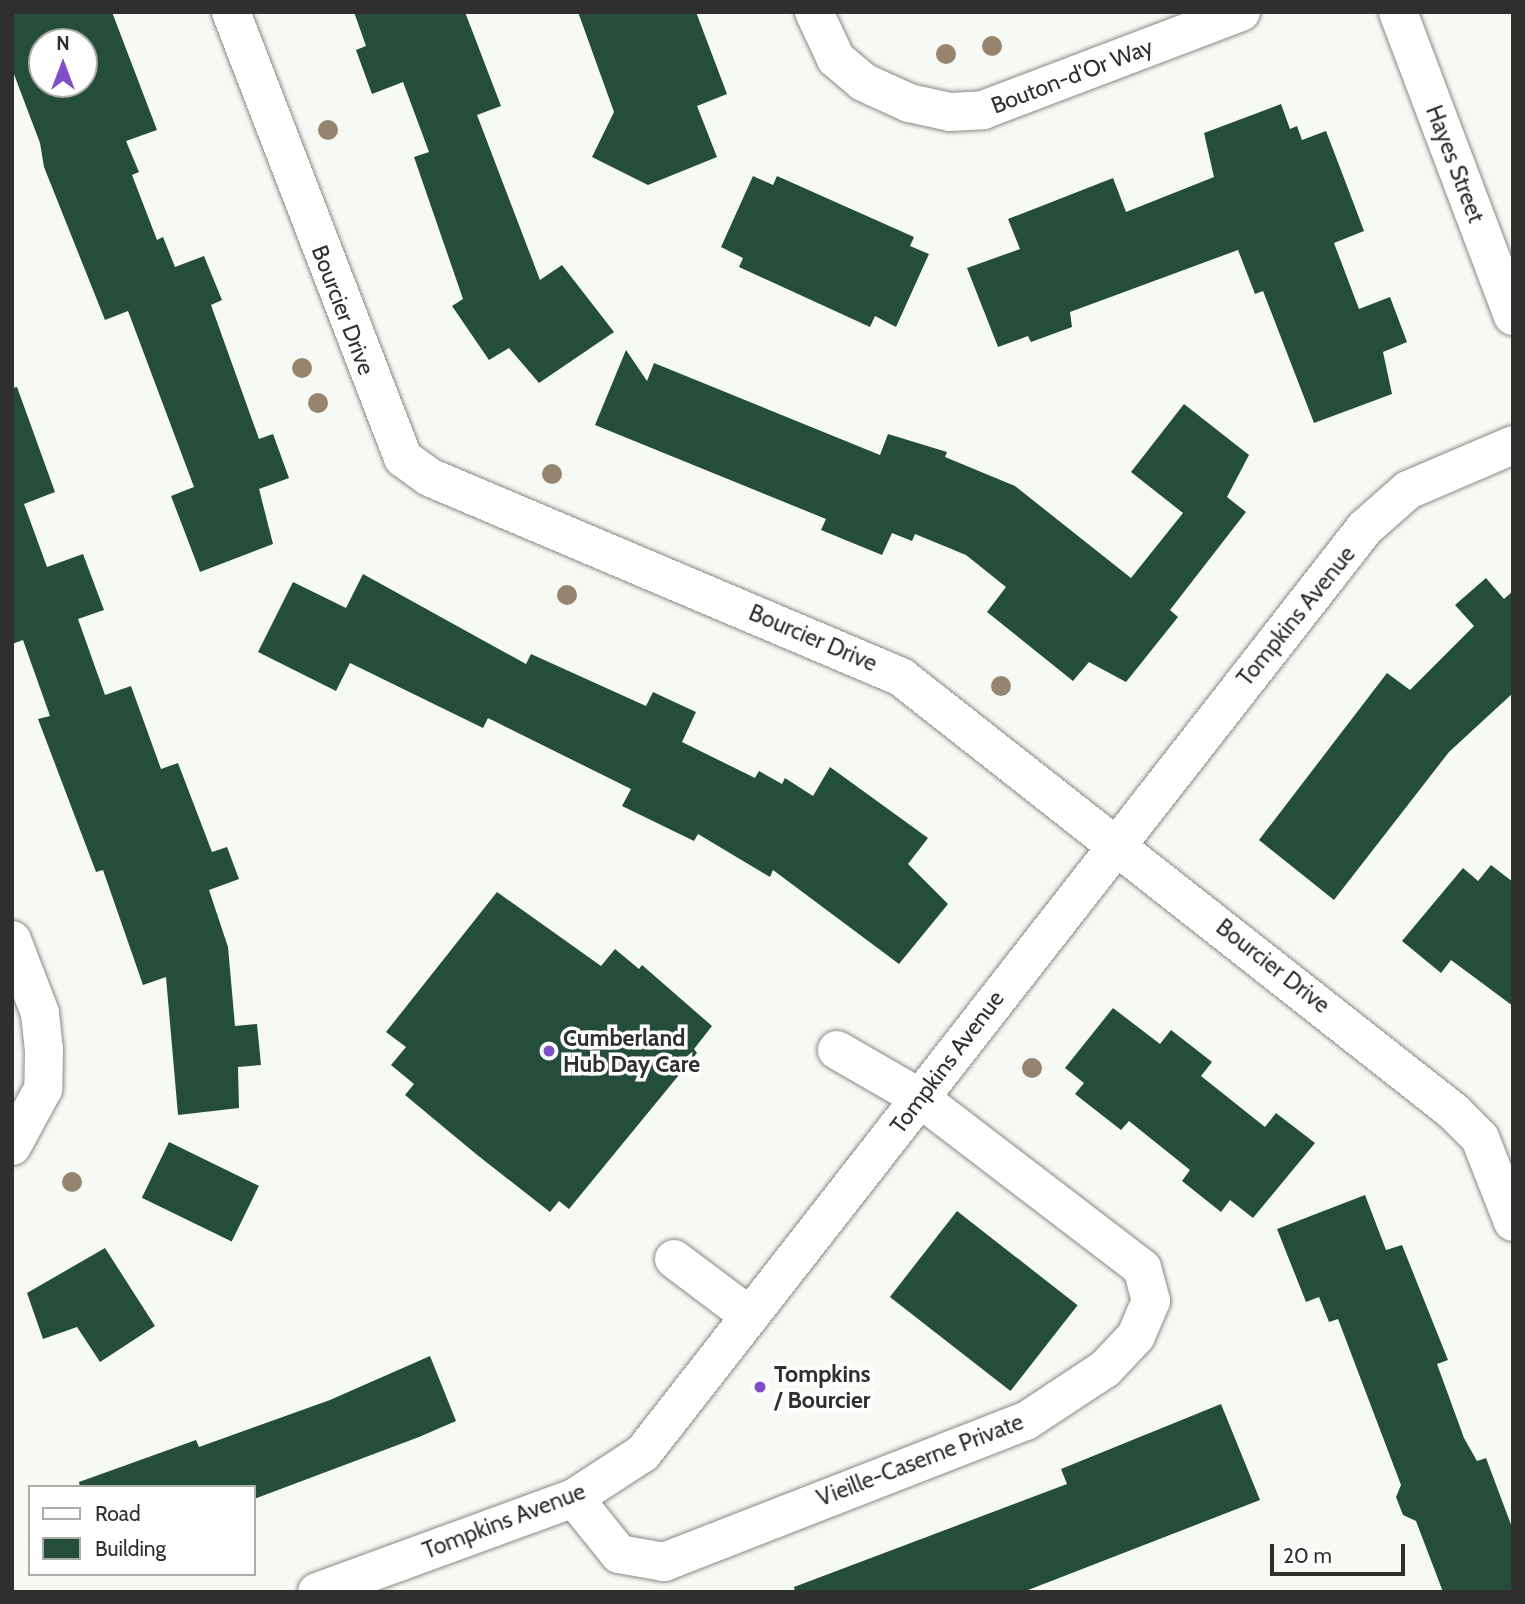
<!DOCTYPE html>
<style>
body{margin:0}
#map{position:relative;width:1525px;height:1604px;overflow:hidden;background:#f7faf4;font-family:Cabin,sans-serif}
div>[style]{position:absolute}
.building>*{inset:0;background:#244e3b;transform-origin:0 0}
.roads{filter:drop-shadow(0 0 2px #878a85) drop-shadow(0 0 2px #878a85)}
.minor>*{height:38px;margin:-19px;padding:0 19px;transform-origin:19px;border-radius:19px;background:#fff}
.trees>*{width:20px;height:20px;margin:-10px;border-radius:50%;background:#96846e}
.dots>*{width:19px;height:19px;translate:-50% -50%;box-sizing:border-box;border:4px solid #fff;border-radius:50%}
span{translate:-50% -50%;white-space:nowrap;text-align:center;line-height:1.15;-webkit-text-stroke:7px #fff;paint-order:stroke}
.street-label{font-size:23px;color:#2f302e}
.poi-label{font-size:23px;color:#2f302e;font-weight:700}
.left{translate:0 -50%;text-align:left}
.frame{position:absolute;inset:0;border:14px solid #2f302e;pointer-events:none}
.legend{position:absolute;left:28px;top:1485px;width:228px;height:91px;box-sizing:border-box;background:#fff;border:2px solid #acacab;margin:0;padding:9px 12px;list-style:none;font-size:21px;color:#2f302e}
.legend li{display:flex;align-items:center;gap:14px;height:35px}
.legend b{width:35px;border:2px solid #acacab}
.north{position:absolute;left:28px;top:28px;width:70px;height:70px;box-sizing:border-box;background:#fff;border:2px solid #acacab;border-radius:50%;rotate:0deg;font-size:19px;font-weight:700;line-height:28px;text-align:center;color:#2f302e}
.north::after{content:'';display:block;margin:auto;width:24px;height:32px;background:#7f4fc8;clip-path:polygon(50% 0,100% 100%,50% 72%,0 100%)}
.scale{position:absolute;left:1270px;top:1544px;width:135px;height:32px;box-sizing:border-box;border:4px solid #2f302e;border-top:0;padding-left:9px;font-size:21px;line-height:24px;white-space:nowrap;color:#2f302e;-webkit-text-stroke:5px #fff;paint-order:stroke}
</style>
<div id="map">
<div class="building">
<i style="clip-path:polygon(evenodd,12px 12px,112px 12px,157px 130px,126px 141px,139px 172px,132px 175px,157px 240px,163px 237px,175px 267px,204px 256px,222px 300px,211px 305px,259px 439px,273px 434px,289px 478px,259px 489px,273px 544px,200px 572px,171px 496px,194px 487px,128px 311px,105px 320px,44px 167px,40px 143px,12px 69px,12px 12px,42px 42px,84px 42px,84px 84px,42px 84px,42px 42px)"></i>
<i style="clip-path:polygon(354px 12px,465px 12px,501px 106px,477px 115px,540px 280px,562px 265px,614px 332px,539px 383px,509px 348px,489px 360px,452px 306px,463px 299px,414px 157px,429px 152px,403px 82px,372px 94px,356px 50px,366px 46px)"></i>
<i style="clip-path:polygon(578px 12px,696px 12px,727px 94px,697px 106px,717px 157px,648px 185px,592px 157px,614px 112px)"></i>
<i style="clip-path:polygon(1281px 104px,1290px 129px,1297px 126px,1302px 140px,1326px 131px,1347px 186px,1364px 231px,1334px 243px,1359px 309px,1390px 297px,1407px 342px,1383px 352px,1392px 394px,1314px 423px,1263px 291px,1255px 294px,1238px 250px,1070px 312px,1072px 327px,1031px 342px,1028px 336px,998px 347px,967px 268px,1020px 249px,1008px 219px,1113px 178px,1126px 212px,1214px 177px,1204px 133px)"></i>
<i style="clip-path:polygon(753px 176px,773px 185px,777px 176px,914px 237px,910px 246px,929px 254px,896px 327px,875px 316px,870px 327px,739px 267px,743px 258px,721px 247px)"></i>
<i style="clip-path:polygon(626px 350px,647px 381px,654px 363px,880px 455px,888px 434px,947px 452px,945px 457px,1015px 486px,1131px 578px,1183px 513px,1131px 472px,1184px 404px,1249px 455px,1227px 497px,1246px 512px,1170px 610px,1178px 617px,1126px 682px,1089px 662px,1073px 681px,987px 612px,1006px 587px,966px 555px,915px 534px,912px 541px,892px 533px,882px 555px,821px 530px,826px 519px,595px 425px)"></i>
<i style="clip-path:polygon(17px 387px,55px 492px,24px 504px,47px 567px,83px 554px,104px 610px,78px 619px,105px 695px,131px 686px,161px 769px,178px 763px,212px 852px,227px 847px,239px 879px,209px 890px,228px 947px,235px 1026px,257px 1024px,261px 1065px,238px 1067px,239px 1108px,178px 1115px,166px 977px,143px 985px,103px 870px,96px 872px,38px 719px,50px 716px,23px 640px,12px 644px,12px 388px)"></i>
<i style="clip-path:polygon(363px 574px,526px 664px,531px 654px,646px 706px,653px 692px,696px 712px,682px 742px,755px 778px,759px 771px,782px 784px,785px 778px,813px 796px,830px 767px,928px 838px,908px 864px,948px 904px,899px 964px,773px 870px,770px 877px,698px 834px,694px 841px,622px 806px,631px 789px,488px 718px,483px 728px,350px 663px,336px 691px,258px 652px,293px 582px,346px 608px)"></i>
<i style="clip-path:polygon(1486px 578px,1504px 599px,1513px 591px,1513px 693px,1449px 752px,1334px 900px,1259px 840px,1387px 673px,1410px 690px,1474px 626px,1455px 605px)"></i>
<i style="clip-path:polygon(1491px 865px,1513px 882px,1513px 1006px,1451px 960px,1441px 973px,1402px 941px,1463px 868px,1478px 881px)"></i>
<i style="clip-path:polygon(497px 892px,601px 966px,615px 949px,639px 969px,642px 965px,712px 1026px,694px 1049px,697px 1053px,569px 1209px,559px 1201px,550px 1212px,476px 1154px,405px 1095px,414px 1084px,391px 1065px,406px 1047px,386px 1032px)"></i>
<i style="clip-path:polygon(1113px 1008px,1160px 1044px,1171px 1030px,1212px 1062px,1201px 1076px,1265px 1127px,1276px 1113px,1315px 1143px,1253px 1218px,1230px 1200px,1221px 1212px,1182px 1181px,1190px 1170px,1129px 1121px,1121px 1130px,1075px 1094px,1084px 1083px,1065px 1068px)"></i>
<i style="left:169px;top:1142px;width:100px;height:62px;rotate:26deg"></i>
<i style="clip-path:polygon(1365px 1195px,1386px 1250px,1402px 1245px,1448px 1360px,1437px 1364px,1464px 1438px,1477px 1461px,1486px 1458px,1513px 1530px,1513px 1592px,1443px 1592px,1416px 1521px,1403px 1515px,1396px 1497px,1401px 1485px,1338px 1319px,1329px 1322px,1319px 1297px,1306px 1302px,1277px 1229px)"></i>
<i style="left:957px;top:1211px;width:153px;height:109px;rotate:38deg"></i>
<i style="clip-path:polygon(105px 1248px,155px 1326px,100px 1362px,77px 1327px,43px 1339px,27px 1293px)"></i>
<i style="clip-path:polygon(430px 1356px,456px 1421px,419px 1437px,254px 1499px,254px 1487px,80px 1487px,79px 1482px,196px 1440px,199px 1447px,330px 1400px)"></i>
<i style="clip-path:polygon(1221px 1404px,1260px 1500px,1023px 1592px,795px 1592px,794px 1587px,1067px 1484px,1061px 1469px)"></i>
</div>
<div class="roads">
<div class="minor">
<i style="left:231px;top:12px;width:478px;rotate:68.9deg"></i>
<i style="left:403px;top:458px;width:32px;rotate:36deg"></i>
<i style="left:429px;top:477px;width:513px;rotate:22.96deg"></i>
<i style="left:901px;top:677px;width:702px;rotate:38.18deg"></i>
<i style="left:1453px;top:1111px;width:38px;rotate:45deg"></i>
<i style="left:1480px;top:1138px;width:90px;rotate:68.6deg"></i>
<i style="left:814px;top:12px;width:52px;rotate:64.9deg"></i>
<i style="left:836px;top:59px;width:35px;rotate:40deg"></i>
<i style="left:863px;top:82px;width:51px;rotate:24.5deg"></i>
<i style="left:909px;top:103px;width:42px;rotate:12.4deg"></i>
<i style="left:950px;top:112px;width:33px;rotate:-3deg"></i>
<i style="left:983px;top:110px;width:276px;rotate:-20.8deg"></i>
<i style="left:1398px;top:12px;width:325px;rotate:69.3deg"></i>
<i style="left:12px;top:940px;width:78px;rotate:69deg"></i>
<i style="left:40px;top:1013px;width:37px;rotate:84deg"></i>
<i style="left:44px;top:1050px;width:39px;rotate:91deg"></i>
<i style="left:43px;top:1089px;width:65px;rotate:118.5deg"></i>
<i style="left:674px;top:1259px;width:95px;rotate:36.9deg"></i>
<i style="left:574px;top:1498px;width:72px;rotate:51.2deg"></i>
<i style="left:619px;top:1554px;width:46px;rotate:10.1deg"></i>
<i style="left:664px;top:1562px;width:388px;rotate:-21.3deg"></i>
<i style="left:1026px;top:1421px;width:95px;rotate:-33.4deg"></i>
<i style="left:1105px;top:1369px;width:45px;rotate:-46.8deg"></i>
<i style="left:1136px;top:1336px;width:38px;rotate:-67deg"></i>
<i style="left:1151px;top:1301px;width:34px;rotate:-105deg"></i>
<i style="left:1142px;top:1268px;width:280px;rotate:-142.6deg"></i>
<i style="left:920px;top:1098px;width:96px;rotate:-150deg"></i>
<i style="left:317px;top:1592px;width:274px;rotate:-20.1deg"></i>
<i style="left:574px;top:1498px;width:82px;rotate:-33.1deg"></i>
<i style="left:643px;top:1453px;width:1173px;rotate:-52.03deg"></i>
<i style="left:1365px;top:528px;width:57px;rotate:-41.5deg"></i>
<i style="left:1408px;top:490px;width:114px;rotate:-23.2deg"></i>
</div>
</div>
<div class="trees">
<i style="left:992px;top:46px"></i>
<i style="left:946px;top:54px"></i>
<i style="left:328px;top:130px"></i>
<i style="left:302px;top:368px"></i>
<i style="left:318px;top:403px"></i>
<i style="left:552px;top:474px"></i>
<i style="left:567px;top:595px"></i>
<i style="left:1001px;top:686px"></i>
<i style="left:1032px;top:1068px"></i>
<i style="left:72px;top:1182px"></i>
</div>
<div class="dots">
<i style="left:549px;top:1051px;background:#7f4fc8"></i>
<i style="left:760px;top:1387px;background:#7f4fc8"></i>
</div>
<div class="street-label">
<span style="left:1072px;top:76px;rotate:-21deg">Bouton-d'Or Way</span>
<span style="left:1455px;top:164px;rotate:69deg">Hayes Street</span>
<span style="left:343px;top:310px;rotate:69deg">Bourcier Drive</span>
<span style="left:1296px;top:616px;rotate:-51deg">Tompkins Avenue</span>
<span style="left:813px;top:638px;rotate:23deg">Bourcier Drive</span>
<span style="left:1273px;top:966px;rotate:38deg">Bourcier Drive</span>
<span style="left:947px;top:1062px;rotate:-53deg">Tompkins Avenue</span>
<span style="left:920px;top:1460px;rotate:-21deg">Vieille-Caserne Private</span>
<span style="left:504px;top:1521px;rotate:-21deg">Tompkins Avenue</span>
</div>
<div class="poi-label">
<span class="left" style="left:563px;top:1051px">Cumberland<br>Hub Day Care</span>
<span class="left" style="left:774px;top:1387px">Tompkins<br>/ Bourcier</span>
</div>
<div class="frame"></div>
<ul class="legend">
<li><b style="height:9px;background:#fff"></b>Road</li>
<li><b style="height:19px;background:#244e3b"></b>Building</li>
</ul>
<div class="north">N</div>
<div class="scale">20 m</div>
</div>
